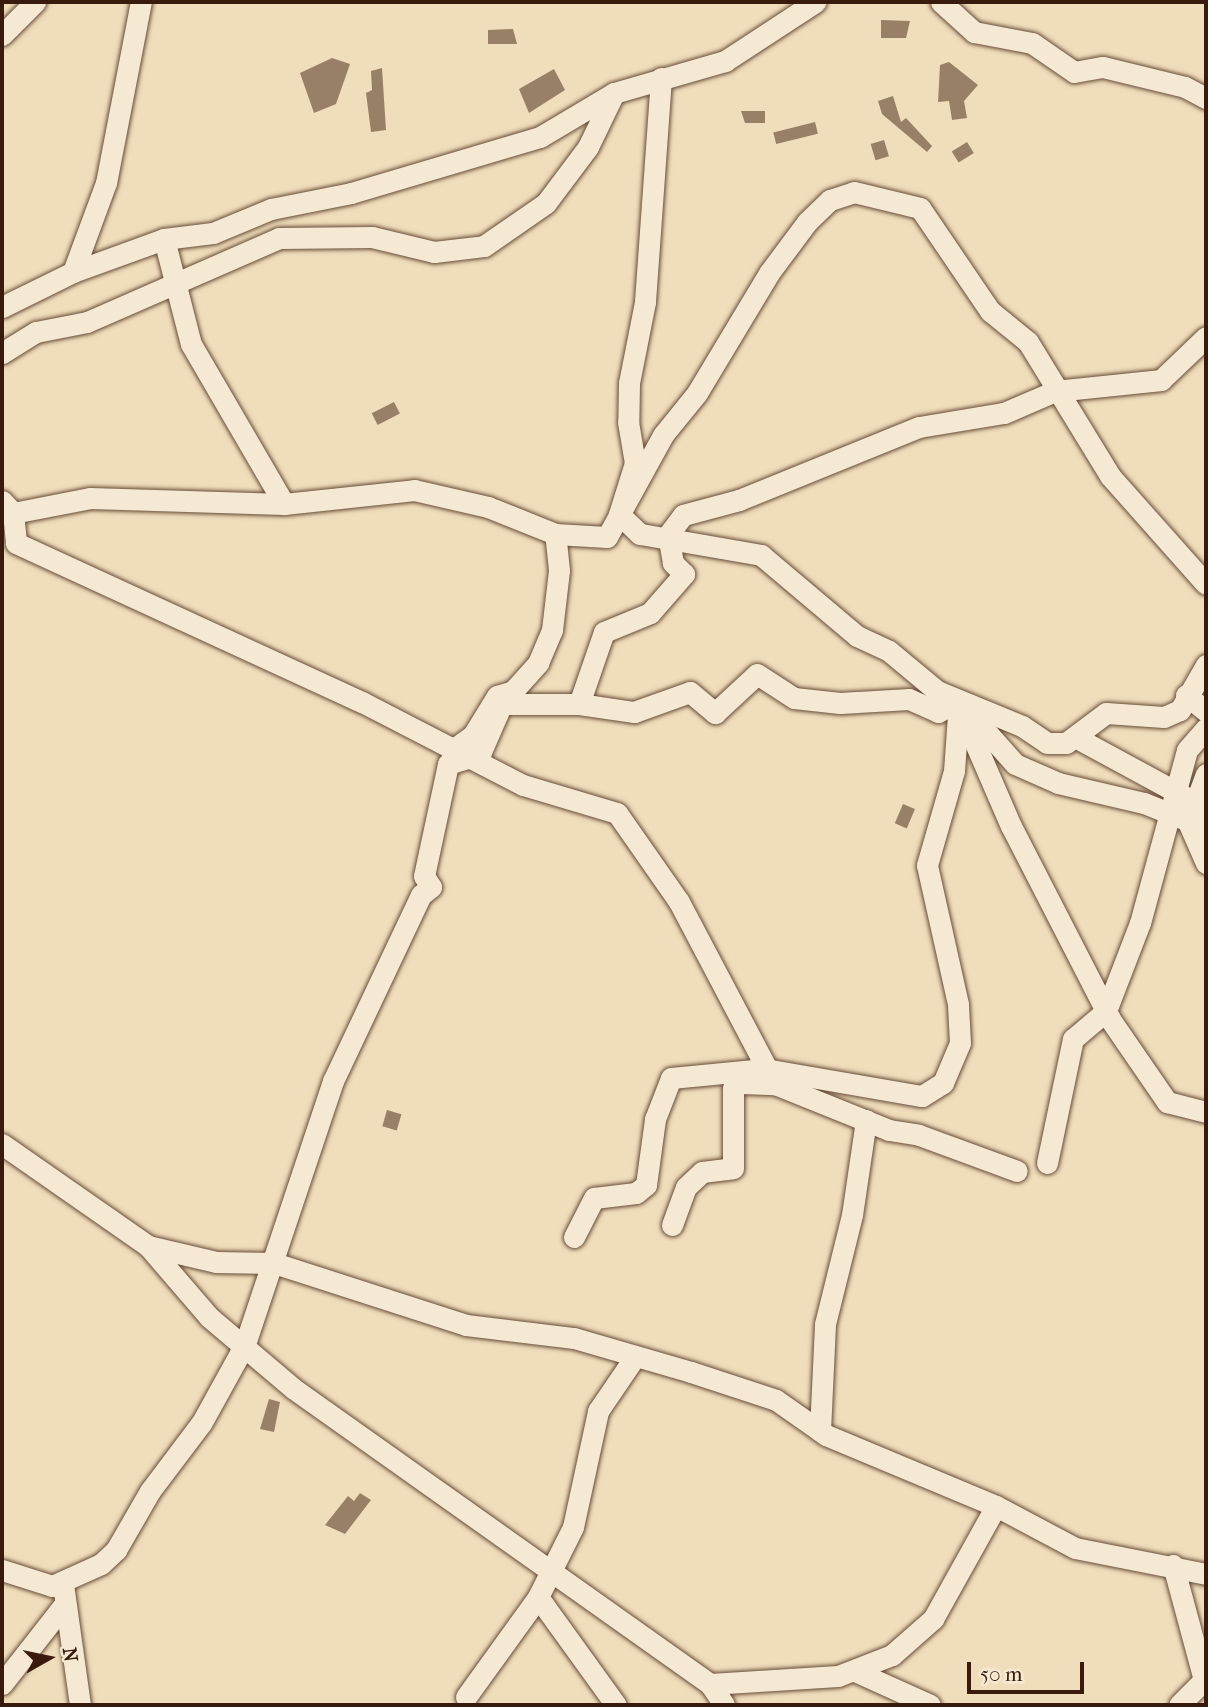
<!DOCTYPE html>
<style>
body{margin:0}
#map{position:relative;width:1208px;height:1707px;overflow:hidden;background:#f0ddbb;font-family:"IM FELL French Canon",serif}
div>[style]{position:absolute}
.building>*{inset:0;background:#988067;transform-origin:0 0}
.roads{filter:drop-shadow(0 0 2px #664c38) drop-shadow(0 0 2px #664c38)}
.minor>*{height:21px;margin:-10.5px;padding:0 10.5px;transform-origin:10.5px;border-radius:10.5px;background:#f5e9d3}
span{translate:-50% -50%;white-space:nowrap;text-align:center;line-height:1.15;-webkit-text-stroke:7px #f5e9d3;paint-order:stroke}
.frame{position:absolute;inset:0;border:4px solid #381b0c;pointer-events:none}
.north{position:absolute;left:14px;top:1623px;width:70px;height:70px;-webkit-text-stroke:5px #f5e9d3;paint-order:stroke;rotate:81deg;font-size:19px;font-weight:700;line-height:28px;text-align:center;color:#381b0c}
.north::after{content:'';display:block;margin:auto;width:24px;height:32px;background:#381b0c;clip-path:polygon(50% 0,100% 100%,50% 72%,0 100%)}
.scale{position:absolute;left:967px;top:1662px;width:117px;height:32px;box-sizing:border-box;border:4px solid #381b0c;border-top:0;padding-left:9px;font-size:21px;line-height:24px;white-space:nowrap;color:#381b0c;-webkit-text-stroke:5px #f5e9d3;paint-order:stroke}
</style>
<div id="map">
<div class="building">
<i style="clip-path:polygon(881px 20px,910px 21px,906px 38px,881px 38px)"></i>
<i style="clip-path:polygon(513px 29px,517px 44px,488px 44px,488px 30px)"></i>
<i style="clip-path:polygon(332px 58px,350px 64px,336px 104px,314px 113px,300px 73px)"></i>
<i style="clip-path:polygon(949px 62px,978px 85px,964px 101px,967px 118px,952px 120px,949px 101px,938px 102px,940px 65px)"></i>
<i style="clip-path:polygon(382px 68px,386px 130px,371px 132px,366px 93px,372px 90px,371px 71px)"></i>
<i style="clip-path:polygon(554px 69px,565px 90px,529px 113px,519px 89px)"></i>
<i style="clip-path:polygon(893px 96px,901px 122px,906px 118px,932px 146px,927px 152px,882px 114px,878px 101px)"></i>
<i style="clip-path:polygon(741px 111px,765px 111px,765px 123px,745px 123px)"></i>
<i style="left:815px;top:122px;width:12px;height:43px;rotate:76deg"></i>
<i style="left:884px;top:140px;width:17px;height:14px;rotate:73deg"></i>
<i style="left:967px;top:142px;width:13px;height:18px;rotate:58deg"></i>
<i style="left:394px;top:402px;width:13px;height:25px;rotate:63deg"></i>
<i style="left:903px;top:804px;width:13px;height:21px;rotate:23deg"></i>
<i style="left:387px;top:1110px;width:15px;height:17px;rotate:16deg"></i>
<i style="clip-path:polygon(269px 1399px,280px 1402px,274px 1432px,260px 1429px)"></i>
<i style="clip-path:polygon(360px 1493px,371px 1500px,345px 1534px,325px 1525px,348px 1496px,354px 1501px)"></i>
</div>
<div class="roads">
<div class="minor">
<i style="left:941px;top:2px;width:45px;rotate:42.3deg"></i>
<i style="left:974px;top:32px;width:59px;rotate:10.7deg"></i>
<i style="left:1032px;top:43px;width:51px;rotate:34.6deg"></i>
<i style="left:1074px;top:72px;width:29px;rotate:-10deg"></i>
<i style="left:1103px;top:67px;width:84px;rotate:13.7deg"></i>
<i style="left:1185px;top:87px;width:24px;rotate:28deg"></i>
<i style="left:2px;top:35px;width:47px;rotate:-45deg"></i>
<i style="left:661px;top:78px;width:225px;rotate:94.1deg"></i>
<i style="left:645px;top:302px;width:83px;rotate:101.2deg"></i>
<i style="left:629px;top:383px;width:39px;rotate:91deg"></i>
<i style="left:628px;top:422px;width:42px;rotate:80.3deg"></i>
<i style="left:635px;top:463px;width:53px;rotate:107.4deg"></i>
<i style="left:619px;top:514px;width:29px;rotate:44deg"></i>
<i style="left:640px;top:534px;width:123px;rotate:9.8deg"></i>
<i style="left:761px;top:555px;width:126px;rotate:40.2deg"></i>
<i style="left:857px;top:636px;width:35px;rotate:25deg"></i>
<i style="left:889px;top:651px;width:62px;rotate:39.8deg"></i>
<i style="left:937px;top:691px;width:92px;rotate:22.4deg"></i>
<i style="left:1022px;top:726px;width:30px;rotate:34deg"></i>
<i style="left:1047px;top:743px;width:19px"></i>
<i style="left:1066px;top:743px;width:50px;rotate:-36.9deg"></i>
<i style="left:1106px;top:713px;width:58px;rotate:3.9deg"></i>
<i style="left:1164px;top:717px;width:17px;rotate:-24deg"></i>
<i style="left:1180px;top:710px;width:52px;rotate:-60deg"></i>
<i style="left:164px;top:239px;width:108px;rotate:75.6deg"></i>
<i style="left:191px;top:344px;width:185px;rotate:59.8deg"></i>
<i style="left:73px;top:272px;width:95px;rotate:-69.7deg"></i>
<i style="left:106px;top:183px;width:184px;rotate:-79.1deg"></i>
<i style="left:2px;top:307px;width:79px;rotate:-26.2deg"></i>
<i style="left:73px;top:272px;width:97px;rotate:-19.9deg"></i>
<i style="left:164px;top:239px;width:49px;rotate:-7deg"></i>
<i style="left:213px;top:233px;width:63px;rotate:-22.5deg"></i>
<i style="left:271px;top:209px;width:82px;rotate:-11.3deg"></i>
<i style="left:351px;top:193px;width:197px;rotate:-16.5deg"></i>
<i style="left:540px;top:137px;width:86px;rotate:-30.7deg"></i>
<i style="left:614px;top:93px;width:116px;rotate:-16.1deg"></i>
<i style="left:725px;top:61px;width:108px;rotate:-33.2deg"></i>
<i style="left:2px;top:353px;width:40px;rotate:-32deg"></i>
<i style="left:36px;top:332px;width:52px;rotate:-11.1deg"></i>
<i style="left:87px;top:322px;width:210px;rotate:-23.6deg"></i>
<i style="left:279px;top:238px;width:93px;rotate:-0.6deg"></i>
<i style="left:372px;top:237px;width:64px;rotate:13.6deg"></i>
<i style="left:434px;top:252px;width:50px;rotate:-6.8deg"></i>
<i style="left:484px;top:246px;width:75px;rotate:-34.7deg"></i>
<i style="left:546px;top:203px;width:70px;rotate:-53.1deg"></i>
<i style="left:588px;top:147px;width:60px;rotate:-64.3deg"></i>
<i style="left:2px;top:501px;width:16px;rotate:47deg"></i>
<i style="left:13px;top:513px;width:78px;rotate:-11deg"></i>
<i style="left:90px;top:498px;width:194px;rotate:1.8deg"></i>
<i style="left:284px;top:504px;width:131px;rotate:-6.1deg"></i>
<i style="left:414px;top:490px;width:76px;rotate:12.9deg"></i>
<i style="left:488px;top:507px;width:72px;rotate:21.9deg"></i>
<i style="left:13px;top:513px;width:30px;rotate:84deg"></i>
<i style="left:16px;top:543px;width:381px;rotate:24.7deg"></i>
<i style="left:362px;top:702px;width:181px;rotate:27.3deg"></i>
<i style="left:523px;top:785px;width:98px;rotate:16.6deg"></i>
<i style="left:617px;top:813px;width:108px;rotate:55.1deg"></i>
<i style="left:679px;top:902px;width:206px;rotate:62.2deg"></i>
<i style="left:1186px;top:695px;width:26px;rotate:39deg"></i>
<i style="left:579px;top:704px;width:56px;rotate:8.3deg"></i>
<i style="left:634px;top:712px;width:59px;rotate:-19.7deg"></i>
<i style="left:690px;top:692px;width:33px;rotate:40deg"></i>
<i style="left:715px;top:713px;width:57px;rotate:-42.9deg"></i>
<i style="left:757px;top:674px;width:44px;rotate:33deg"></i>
<i style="left:794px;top:698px;width:46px;rotate:6.2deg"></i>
<i style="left:840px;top:703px;width:69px;rotate:-3.3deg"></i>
<i style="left:909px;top:699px;width:32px;rotate:24deg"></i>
<i style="left:938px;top:712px;width:24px;rotate:-28deg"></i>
<i style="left:959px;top:706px;width:131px;rotate:66.6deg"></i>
<i style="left:1011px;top:826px;width:217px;rotate:62.8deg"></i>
<i style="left:1110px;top:1019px;width:101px;rotate:55.5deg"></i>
<i style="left:1167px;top:1102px;width:40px;rotate:14.4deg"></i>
<i style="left:967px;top:710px;width:72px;rotate:48.4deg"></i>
<i style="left:1015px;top:764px;width:47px;rotate:23.8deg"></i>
<i style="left:1058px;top:783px;width:88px;rotate:13.1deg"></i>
<i style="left:1144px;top:803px;width:67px;rotate:22deg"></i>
<i style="left:1075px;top:737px;width:149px;rotate:28.5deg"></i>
<i style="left:451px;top:751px;width:27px;rotate:-36deg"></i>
<i style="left:473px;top:735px;width:46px;rotate:-58.4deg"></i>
<i style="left:497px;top:696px;width:17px;rotate:-17deg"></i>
<i style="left:513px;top:691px;width:38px;rotate:-48deg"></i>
<i style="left:538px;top:663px;width:36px;rotate:-67deg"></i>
<i style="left:552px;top:630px;width:60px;rotate:-83.3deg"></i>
<i style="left:559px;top:570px;width:36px;rotate:-96deg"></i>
<i style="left:555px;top:534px;width:52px;rotate:3.3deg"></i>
<i style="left:607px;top:537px;width:116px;rotate:-61.2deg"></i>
<i style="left:663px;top:435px;width:54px;rotate:-51deg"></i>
<i style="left:697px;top:393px;width:140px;rotate:-59deg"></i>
<i style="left:769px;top:273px;width:64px;rotate:-53.3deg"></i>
<i style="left:807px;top:222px;width:32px;rotate:-44deg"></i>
<i style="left:830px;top:200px;width:25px;rotate:-18deg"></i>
<i style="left:854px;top:192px;width:68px;rotate:13.6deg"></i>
<i style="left:920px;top:208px;width:125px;rotate:55.8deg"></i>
<i style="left:990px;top:311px;width:49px;rotate:39.2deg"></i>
<i style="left:1028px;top:342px;width:157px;rotate:58.5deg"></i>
<i style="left:1110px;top:476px;width:144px;rotate:48.4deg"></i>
<i style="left:1206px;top:774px;width:51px;rotate:110.6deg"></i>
<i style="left:1188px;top:822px;width:45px;rotate:66.3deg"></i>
<i style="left:2px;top:1144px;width:178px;rotate:34.9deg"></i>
<i style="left:148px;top:1246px;width:94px;rotate:49.3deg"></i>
<i style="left:209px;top:1317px;width:111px;rotate:40.3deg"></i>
<i style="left:294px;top:1389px;width:510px;rotate:35.34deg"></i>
<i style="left:710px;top:1684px;width:25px;rotate:56deg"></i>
<i style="left:1047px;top:1163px;width:127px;rotate:-78.2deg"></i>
<i style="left:1073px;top:1039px;width:43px;rotate:-40.3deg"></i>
<i style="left:1106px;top:1011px;width:94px;rotate:-68.9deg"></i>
<i style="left:1140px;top:923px;width:179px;rotate:-74.8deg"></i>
<i style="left:1187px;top:750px;width:29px;rotate:-49deg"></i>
<i style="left:672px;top:1225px;width:40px;rotate:-69.8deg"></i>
<i style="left:686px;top:1187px;width:22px;rotate:-43deg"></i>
<i style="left:702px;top:1172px;width:31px;rotate:-7deg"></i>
<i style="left:733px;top:1168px;width:80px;rotate:-90deg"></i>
<i style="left:733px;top:1088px;width:9px;rotate:-32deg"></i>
<i style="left:741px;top:1083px;width:34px;rotate:2deg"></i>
<i style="left:775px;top:1084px;width:123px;rotate:22deg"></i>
<i style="left:889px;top:1130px;width:30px;rotate:9deg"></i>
<i style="left:919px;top:1135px;width:104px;rotate:20.2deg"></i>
<i style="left:574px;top:1237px;width:44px;rotate:-62.9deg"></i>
<i style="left:594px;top:1198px;width:42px;rotate:-6.8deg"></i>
<i style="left:636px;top:1193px;width:13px;rotate:-39deg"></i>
<i style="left:646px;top:1185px;width:67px;rotate:-82.2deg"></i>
<i style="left:655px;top:1119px;width:44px;rotate:-68.7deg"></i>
<i style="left:671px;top:1078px;width:94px;rotate:-5.5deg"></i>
<i style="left:765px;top:1069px;width:159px;rotate:9.8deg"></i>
<i style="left:922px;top:1096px;width:25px;rotate:-32deg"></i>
<i style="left:943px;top:1083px;width:43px;rotate:-67deg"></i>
<i style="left:960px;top:1043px;width:39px;rotate:-93deg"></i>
<i style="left:958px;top:1004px;width:142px;rotate:-102.6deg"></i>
<i style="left:927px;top:865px;width:98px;rotate:-74deg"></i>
<i style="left:954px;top:771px;width:70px;rotate:-85.9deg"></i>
<i style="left:148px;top:1246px;width:70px;rotate:13.2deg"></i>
<i style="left:216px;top:1262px;width:58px;rotate:1deg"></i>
<i style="left:274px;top:1263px;width:202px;rotate:17.9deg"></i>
<i style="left:466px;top:1325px;width:109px;rotate:6.9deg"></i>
<i style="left:574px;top:1338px;width:122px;rotate:16.2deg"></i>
<i style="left:691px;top:1372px;width:89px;rotate:18.2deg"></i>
<i style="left:776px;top:1400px;width:61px;rotate:35deg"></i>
<i style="left:826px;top:1435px;width:184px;rotate:22.7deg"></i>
<i style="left:996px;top:1506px;width:89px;rotate:28deg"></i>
<i style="left:1075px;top:1548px;width:134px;rotate:11.2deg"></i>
<i style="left:820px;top:1431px;width:107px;rotate:-87.3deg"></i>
<i style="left:825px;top:1324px;width:112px;rotate:-76.1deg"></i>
<i style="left:852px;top:1215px;width:96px;rotate:-81.6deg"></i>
<i style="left:1173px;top:1565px;width:119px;rotate:74.9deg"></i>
<i style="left:1204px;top:1680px;width:35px;rotate:135deg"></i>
<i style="left:2px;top:1570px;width:52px;rotate:17.7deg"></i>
<i style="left:52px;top:1586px;width:54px;rotate:-24.2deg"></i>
<i style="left:101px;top:1564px;width:21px;rotate:-43deg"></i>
<i style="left:116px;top:1550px;width:68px;rotate:-60deg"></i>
<i style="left:150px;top:1491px;width:86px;rotate:-53deg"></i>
<i style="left:202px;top:1422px;width:89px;rotate:-61.1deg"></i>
<i style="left:245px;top:1344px;width:277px;rotate:-71.5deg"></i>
<i style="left:333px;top:1081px;width:206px;rotate:-64.7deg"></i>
<i style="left:421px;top:895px;width:13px;rotate:-39deg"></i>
<i style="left:431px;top:887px;width:13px;rotate:-122deg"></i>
<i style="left:424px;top:876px;width:115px;rotate:-77.9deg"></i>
<i style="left:448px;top:764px;width:34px;rotate:-17deg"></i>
<i style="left:480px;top:754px;width:55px;rotate:-66.3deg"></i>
<i style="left:502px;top:704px;width:77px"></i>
<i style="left:579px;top:704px;width:76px;rotate:-70.9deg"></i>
<i style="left:604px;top:632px;width:50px;rotate:-22.4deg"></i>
<i style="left:650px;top:613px;width:52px;rotate:-48.9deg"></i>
<i style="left:684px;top:574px;width:16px;rotate:-135deg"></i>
<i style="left:673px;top:563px;width:28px;rotate:-100deg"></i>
<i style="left:668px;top:535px;width:25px;rotate:-53deg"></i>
<i style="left:683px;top:515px;width:58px;rotate:-15deg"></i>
<i style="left:739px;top:500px;width:194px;rotate:-22.1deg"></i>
<i style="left:919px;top:427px;width:86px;rotate:-9.4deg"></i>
<i style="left:1004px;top:413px;width:56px;rotate:-23.3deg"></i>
<i style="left:1055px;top:391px;width:107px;rotate:-5.9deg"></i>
<i style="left:1161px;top:380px;width:62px;rotate:-43.7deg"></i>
<i style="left:63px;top:1584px;width:122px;rotate:82deg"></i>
<i style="left:538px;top:1597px;width:133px;rotate:54.2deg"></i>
<i style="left:857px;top:1672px;width:80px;rotate:24.3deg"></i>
<i style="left:2px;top:1684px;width:100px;rotate:-51.9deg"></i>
<i style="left:710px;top:1684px;width:128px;rotate:-3.6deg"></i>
<i style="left:838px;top:1676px;width:58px;rotate:-21.3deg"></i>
<i style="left:892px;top:1655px;width:55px;rotate:-41.3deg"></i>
<i style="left:933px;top:1619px;width:129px;rotate:-60.9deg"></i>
<i style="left:466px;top:1697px;width:123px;rotate:-54.2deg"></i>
<i style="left:538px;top:1597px;width:78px;rotate:-63.4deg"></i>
<i style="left:573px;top:1527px;width:119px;rotate:-77.8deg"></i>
<i style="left:598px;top:1411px;width:64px;rotate:-55.8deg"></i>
</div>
</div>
<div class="frame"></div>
<div class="north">N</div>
<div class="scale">50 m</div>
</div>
